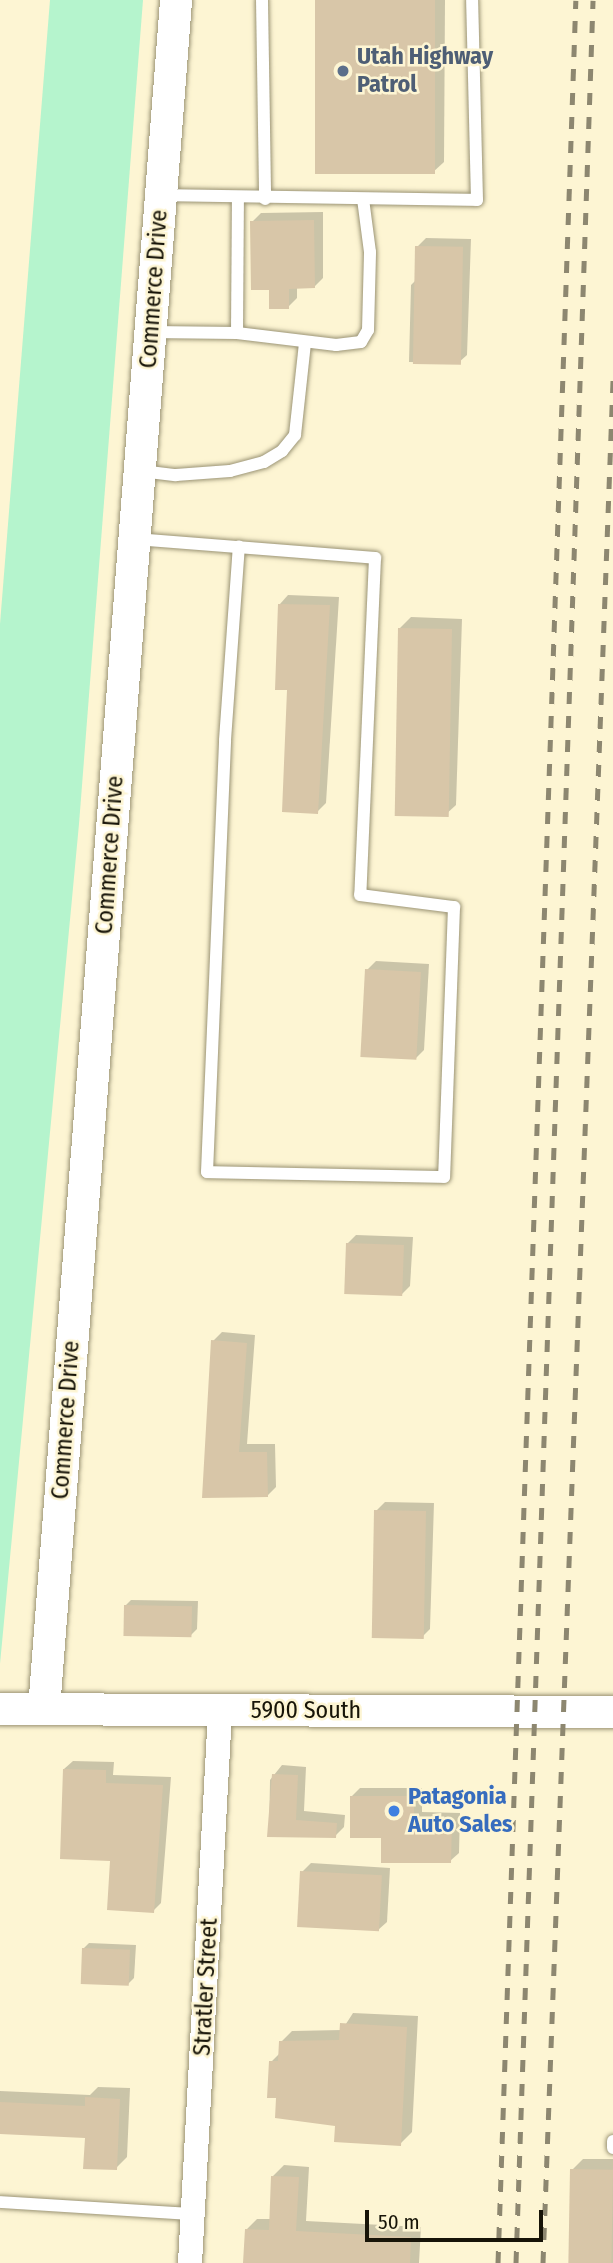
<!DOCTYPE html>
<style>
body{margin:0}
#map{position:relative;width:613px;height:2263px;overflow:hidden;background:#fdf5d3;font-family:"Fira Sans Condensed",sans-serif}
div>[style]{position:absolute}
.green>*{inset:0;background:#b5f4cd}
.shadow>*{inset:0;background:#0003}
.building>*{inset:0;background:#d8c6a8;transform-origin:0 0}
.roads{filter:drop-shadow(0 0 2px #9b9475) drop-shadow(0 0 2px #9b9475)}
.service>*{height:12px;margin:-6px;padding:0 6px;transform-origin:6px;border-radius:6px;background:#fff}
.minor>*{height:24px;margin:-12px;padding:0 12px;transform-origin:12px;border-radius:12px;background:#fff}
.tertiary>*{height:32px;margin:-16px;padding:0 16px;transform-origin:16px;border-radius:16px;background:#fff}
.rail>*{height:5px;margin-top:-2.5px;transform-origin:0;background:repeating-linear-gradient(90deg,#8d8770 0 12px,transparent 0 24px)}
.dots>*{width:19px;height:19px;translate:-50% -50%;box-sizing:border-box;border:4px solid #fdf5d3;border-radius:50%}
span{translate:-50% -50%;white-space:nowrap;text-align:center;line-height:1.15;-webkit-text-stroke:5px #fdf5d3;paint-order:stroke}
.service-label{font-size:24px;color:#4e5e75;font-weight:700}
.left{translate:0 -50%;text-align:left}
.street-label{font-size:24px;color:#171408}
.shop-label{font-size:24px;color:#366cbe;font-weight:700}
.scale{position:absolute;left:365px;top:2210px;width:178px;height:32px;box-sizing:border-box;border:4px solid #171408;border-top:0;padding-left:9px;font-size:21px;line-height:24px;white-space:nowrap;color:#171408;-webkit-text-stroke:5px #fdf5d3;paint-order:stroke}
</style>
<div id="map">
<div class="green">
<i style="clip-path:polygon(50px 0,143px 0,79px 824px,0 1664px,0 624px)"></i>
</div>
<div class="shadow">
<i style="clip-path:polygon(317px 0,445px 0,444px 162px,432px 173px)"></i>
<i style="clip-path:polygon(323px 212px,323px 278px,314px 287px,297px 287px,297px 298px,288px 307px,270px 288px,252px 222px,261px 213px)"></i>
<i style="clip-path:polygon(426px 238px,471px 239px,467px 355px,458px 363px,409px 362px,411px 285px,416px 280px,417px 247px)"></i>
<i style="clip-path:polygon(288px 595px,339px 597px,326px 803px,317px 812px,289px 689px,280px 604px)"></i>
<i style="clip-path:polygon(411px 617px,462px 619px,456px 805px,444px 816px,400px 628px)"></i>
<i style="clip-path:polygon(376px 961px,429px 964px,424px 1050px,415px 1059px,367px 970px)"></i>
<i style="clip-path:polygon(356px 1235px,413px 1237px,410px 1286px,401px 1295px,347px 1244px)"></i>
<i style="clip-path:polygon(222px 1332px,255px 1335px,247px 1444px,275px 1444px,276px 1487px,267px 1496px,204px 1496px,213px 1341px)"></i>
<i style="clip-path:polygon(385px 1502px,434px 1503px,430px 1629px,421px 1638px,376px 1511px)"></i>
<i style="clip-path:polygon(131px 1600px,198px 1601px,197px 1629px,191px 1635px,125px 1606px)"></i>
<i style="clip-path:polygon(73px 1761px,114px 1762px,113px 1775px,171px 1777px,161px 1903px,153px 1911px,112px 1859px,64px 1769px)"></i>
<i style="clip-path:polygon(282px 1765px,306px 1767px,304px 1811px,345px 1815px,344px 1827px,335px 1836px,269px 1835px,270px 1780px)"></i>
<i style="clip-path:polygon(360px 1788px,422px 1788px,422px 1812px,460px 1813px,459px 1853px,450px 1861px,383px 1836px,352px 1796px)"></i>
<i style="clip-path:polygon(311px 1863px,390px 1868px,387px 1922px,378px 1930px,302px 1872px)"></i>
<i style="clip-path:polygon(89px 1943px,136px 1945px,134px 1978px,128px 1984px,83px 1949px)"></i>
<i style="clip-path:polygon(353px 2013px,418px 2016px,412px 2132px,400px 2144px,337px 2124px,278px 2096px,271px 2062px,281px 2052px,281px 2042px,292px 2031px,342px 2030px)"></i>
<i style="clip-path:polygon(98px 2087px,130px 2088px,127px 2157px,116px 2168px,87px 2136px,0 2132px,0 2091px,90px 2095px)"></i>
<i style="clip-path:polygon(583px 2159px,613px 2159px,613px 2263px,570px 2263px,572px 2170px)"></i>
<i style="clip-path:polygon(284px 2165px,309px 2167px,306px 2221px,421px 2227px,419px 2263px,245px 2263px,246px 2230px,257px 2219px,271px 2219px,273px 2176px)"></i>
</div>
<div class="building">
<i style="left:315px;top:0;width:120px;height:174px"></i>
<i style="clip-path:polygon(314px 220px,315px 288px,289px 289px,289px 309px,269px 309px,269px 290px,251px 290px,250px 221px)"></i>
<i style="left:415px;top:246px;width:48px;height:118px;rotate:1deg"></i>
<i style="clip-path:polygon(278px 604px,330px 605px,318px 814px,282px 812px,287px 690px,275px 690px)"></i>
<i style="left:398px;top:628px;width:54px;height:188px;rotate:1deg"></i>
<i style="left:365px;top:969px;width:56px;height:88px;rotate:3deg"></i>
<i style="left:346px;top:1243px;width:58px;height:51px;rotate:2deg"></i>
<i style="clip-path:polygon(211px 1340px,247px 1343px,239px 1452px,267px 1452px,268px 1497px,202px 1498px)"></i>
<i style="left:374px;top:1510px;width:52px;height:128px;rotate:1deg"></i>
<i style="left:124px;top:1605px;width:68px;height:31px;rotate:1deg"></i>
<i style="clip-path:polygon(63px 1769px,106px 1770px,106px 1783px,163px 1785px,154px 1913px,107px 1910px,110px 1861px,60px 1859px)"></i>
<i style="clip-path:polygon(272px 1774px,298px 1775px,296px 1820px,337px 1823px,336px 1838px,267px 1837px)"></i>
<i style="clip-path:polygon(350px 1796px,414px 1796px,414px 1820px,452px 1821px,451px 1863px,381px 1863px,381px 1838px,350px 1838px)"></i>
<i style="left:300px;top:1871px;width:82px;height:56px;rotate:3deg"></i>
<i style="left:82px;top:1948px;width:48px;height:36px;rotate:2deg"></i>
<i style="clip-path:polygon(340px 2023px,407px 2027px,401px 2146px,334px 2142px,335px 2126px,275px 2118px,276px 2098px,267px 2098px,269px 2061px,278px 2061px,279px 2041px,339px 2040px)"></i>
<i style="clip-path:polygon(85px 2097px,120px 2099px,117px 2170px,83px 2169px,85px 2138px,0 2134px,0 2102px,85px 2106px)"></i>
<i style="left:570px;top:2169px;width:43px;height:94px;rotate:1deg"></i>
<i style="clip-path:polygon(271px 2176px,299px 2177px,296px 2231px,411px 2237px,410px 2263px,243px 2263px,245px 2229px,269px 2230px)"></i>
</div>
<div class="roads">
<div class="service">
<i style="left:262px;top:0;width:199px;rotate:89.1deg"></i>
<i style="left:162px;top:195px;width:315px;rotate:0.9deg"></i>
<i style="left:477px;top:200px;width:200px;rotate:-91.4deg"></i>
<i style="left:151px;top:332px;width:86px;rotate:0.7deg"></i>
<i style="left:237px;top:333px;width:100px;rotate:6.9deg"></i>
<i style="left:336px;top:345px;width:25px;rotate:-7deg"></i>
<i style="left:361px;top:342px;width:14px;rotate:-60deg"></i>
<i style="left:368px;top:330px;width:78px;rotate:-88.5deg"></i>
<i style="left:370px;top:252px;width:53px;rotate:-97.5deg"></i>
<i style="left:237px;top:333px;width:134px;rotate:-89.6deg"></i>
<i style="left:141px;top:471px;width:35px;rotate:7deg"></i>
<i style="left:176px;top:475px;width:54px;rotate:-4.2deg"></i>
<i style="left:230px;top:471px;width:35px;rotate:-15deg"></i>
<i style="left:264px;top:462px;width:21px;rotate:-31deg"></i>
<i style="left:282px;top:451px;width:21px;rotate:-51deg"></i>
<i style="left:295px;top:435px;width:93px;rotate:-83.8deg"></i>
<i style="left:135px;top:539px;width:241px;rotate:4.5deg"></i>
<i style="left:375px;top:558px;width:337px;rotate:92.5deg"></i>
<i style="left:360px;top:895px;width:95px;rotate:7.3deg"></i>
<i style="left:454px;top:907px;width:270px;rotate:92.1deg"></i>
<i style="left:444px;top:1177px;width:237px;rotate:-178.8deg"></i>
<i style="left:207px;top:1172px;width:432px;rotate:-87.6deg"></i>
<i style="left:225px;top:740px;width:194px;rotate:-85.9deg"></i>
<i style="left:613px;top:2148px;width:7px;rotate:-90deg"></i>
<i style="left:0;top:2202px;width:193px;rotate:3.6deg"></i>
</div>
<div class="minor">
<i style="left:190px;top:2263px;width:552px;rotate:-86.88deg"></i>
</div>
<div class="tertiary">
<i style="left:0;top:1709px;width:613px;rotate:0.28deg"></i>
<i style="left:44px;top:1709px;width:1714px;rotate:-85.58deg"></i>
</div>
</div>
<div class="rail">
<i style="left:498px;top:2263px;width:2264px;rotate:-88.03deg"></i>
<i style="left:516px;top:2263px;width:2264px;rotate:-88.05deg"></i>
<i style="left:543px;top:2263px;width:1887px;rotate:-87.87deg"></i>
</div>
<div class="dots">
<i style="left:343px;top:71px;background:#5c6f8a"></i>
<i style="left:394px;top:1811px;background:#3f7fe0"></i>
</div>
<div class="service-label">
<span class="left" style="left:357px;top:71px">Utah Highway<br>Patrol</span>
</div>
<div class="street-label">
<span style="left:154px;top:289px;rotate:-86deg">Commerce Drive</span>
<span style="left:110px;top:855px;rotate:-86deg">Commerce Drive</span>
<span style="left:66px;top:1420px;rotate:-86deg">Commerce Drive</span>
<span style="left:306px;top:1711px">5900 South</span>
<span style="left:206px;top:1987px;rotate:-87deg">Stratler Street</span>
</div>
<div class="shop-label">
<span class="left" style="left:408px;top:1811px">Patagonia<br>Auto Sales</span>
</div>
<div class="scale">50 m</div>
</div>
